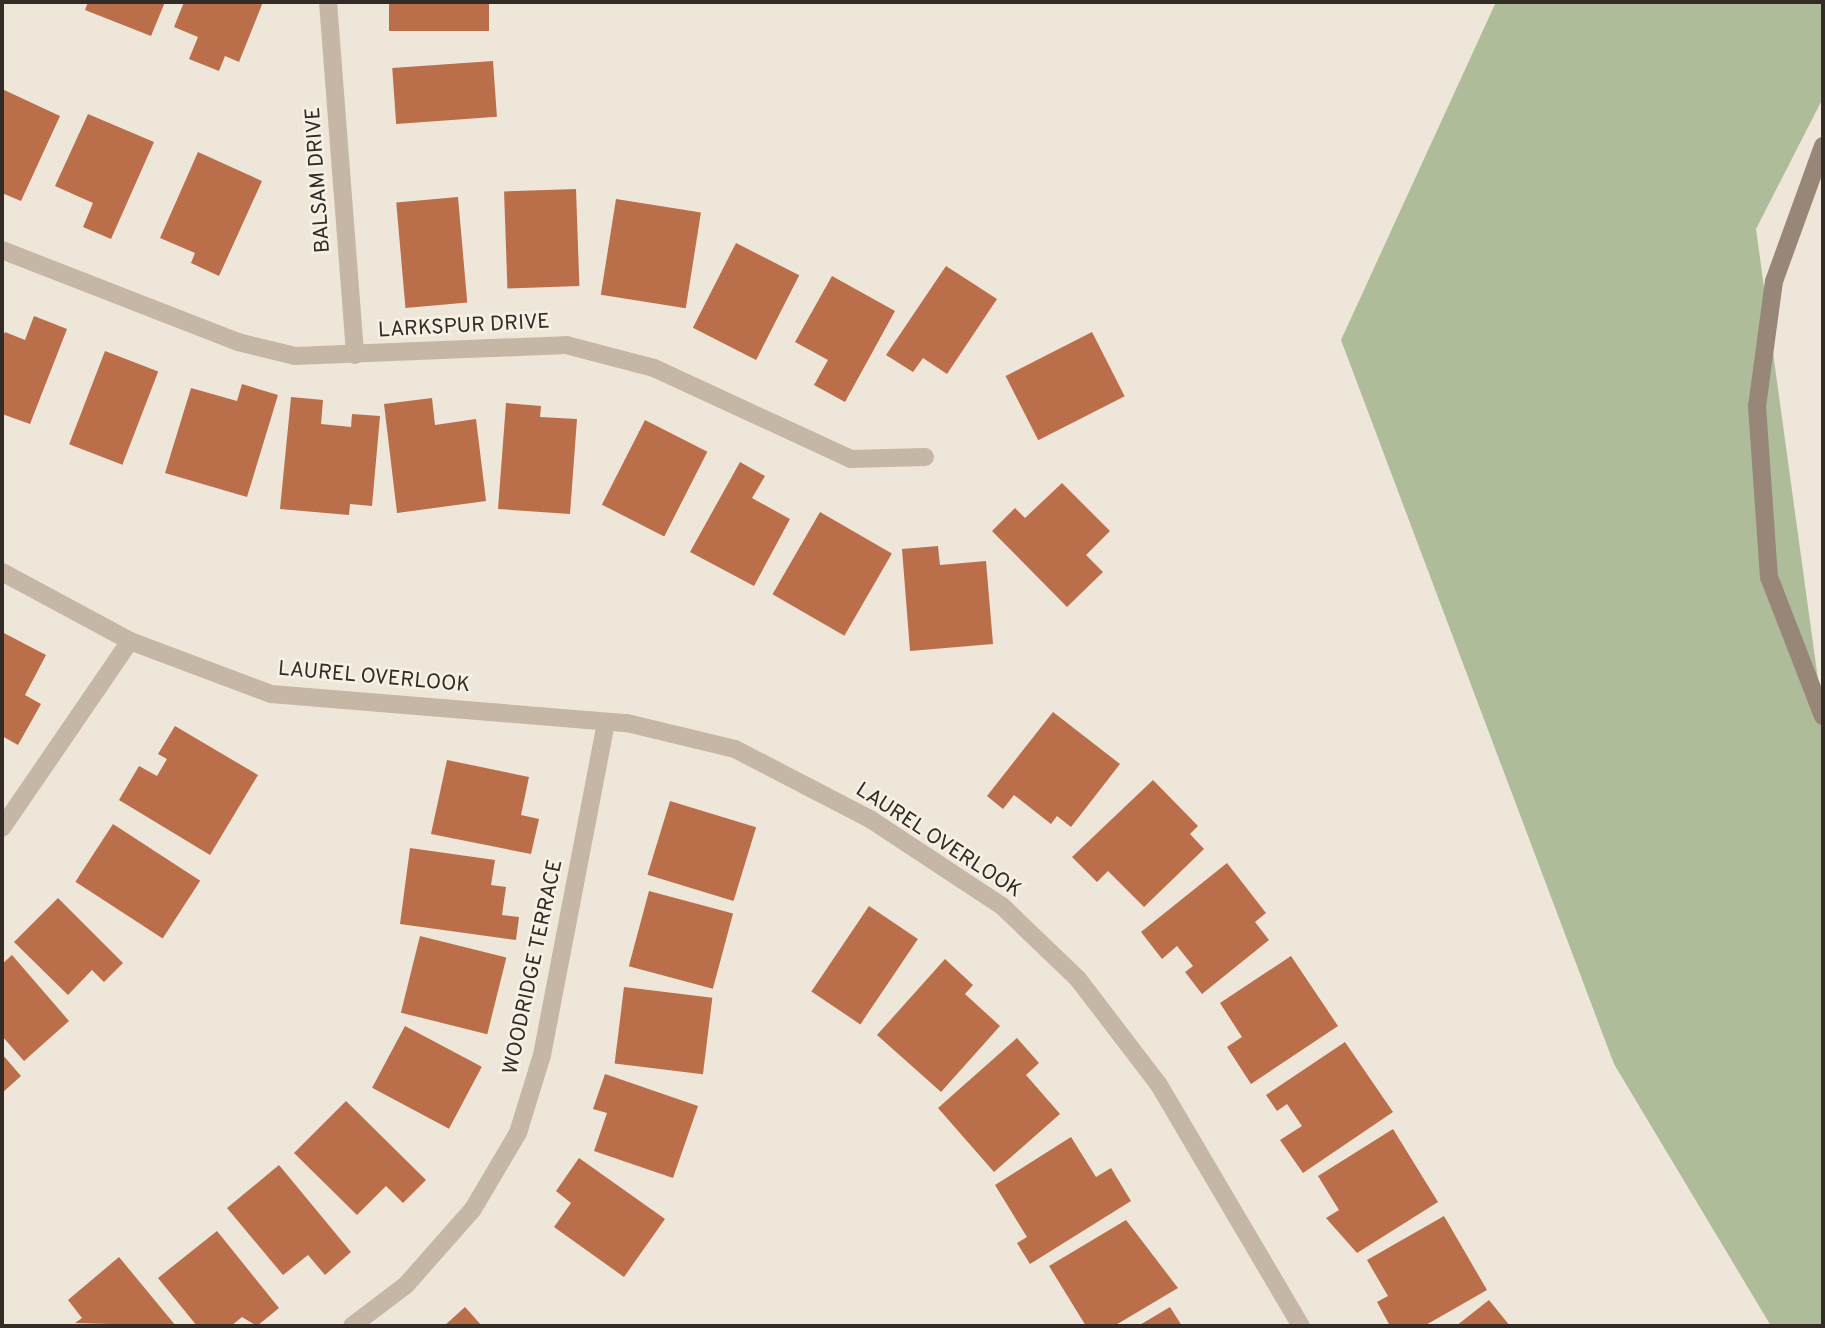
<!DOCTYPE html>
<style>
body{margin:0}
#map{position:relative;width:1825px;height:1328px;overflow:hidden;background:#eee6d9;font-family:Overpass,sans-serif}
div>[style]{position:absolute}
.green>*{inset:0;background:#aebc9a}
.building>*{inset:0;background:#bb6e4a;transform-origin:0 0}
.street>*{height:18px;margin:-9px;padding:0 9px;transform-origin:9px;border-radius:9px;background:#c5b6a6}
.secondary>*{height:18px;margin:-9px;padding:0 9px;transform-origin:9px;border-radius:9px;background:#988678}
span{translate:-50% -50%;white-space:nowrap;text-align:center;line-height:1.15;-webkit-text-stroke:5px #f7f0e4;paint-order:stroke}
.street-label{font-size:21px;color:#322b26}
.frame{position:absolute;inset:0;border:4px solid #322b26;pointer-events:none}
</style>
<div id="map">
<div class="green">
<i style="clip-path:polygon(1496px 2px,1823px 2px,1823px 98px,1756px 229px,1823px 716px,1823px 1326px,1771px 1326px,1614px 1064px,1341px 340px)"></i>
</div>
<div class="building">
<i style="clip-path:polygon(88px 2px,165px 2px,151px 36px,85px 10px)"></i>
<i style="clip-path:polygon(184px 2px,263px 2px,239px 62px,225px 56px,219px 71px,189px 59px,198px 37px,174px 27px)"></i>
<i style="left:389px;top:2px;width:100px;height:29px"></i>
<i style="left:493px;top:61px;width:56px;height:101px;rotate:86deg"></i>
<i style="clip-path:polygon(2px 89px,60px 116px,21px 201px,2px 193px)"></i>
<i style="clip-path:polygon(88px 114px,154px 142px,111px 239px,83px 227px,93px 203px,55px 186px)"></i>
<i style="clip-path:polygon(198px 152px,262px 181px,219px 276px,191px 263px,195px 253px,160px 238px)"></i>
<i style="left:576px;top:189px;width:97px;height:72px;rotate:88deg"></i>
<i style="left:458px;top:197px;width:106px;height:62px;rotate:85deg"></i>
<i style="left:616px;top:199px;width:86px;height:97px;rotate:9deg"></i>
<i style="left:736px;top:243px;width:71px;height:95px;rotate:27deg"></i>
<i style="clip-path:polygon(946px 266px,997px 299px,947px 374px,923px 358px,913px 372px,886px 355px)"></i>
<i style="clip-path:polygon(832px 276px,895px 311px,845px 402px,814px 385px,828px 360px,795px 342px)"></i>
<i style="clip-path:polygon(34px 316px,67px 329px,30px 424px,2px 414px,2px 339px,5px 332px,25px 340px)"></i>
<i style="left:1092px;top:332px;width:72px;height:97px;rotate:63deg"></i>
<i style="left:105px;top:351px;width:57px;height:100px;rotate:21deg"></i>
<i style="clip-path:polygon(242px 384px,278px 395px,247px 497px,165px 473px,191px 388px,237px 401px)"></i>
<i style="clip-path:polygon(291px 397px,323px 400px,321px 424px,351px 427px,352px 414px,380px 416px,372px 506px,350px 504px,349px 515px,280px 509px)"></i>
<i style="clip-path:polygon(432px 398px,435px 425px,476px 419px,486px 501px,397px 513px,384px 404px)"></i>
<i style="clip-path:polygon(506px 403px,541px 406px,540px 417px,577px 419px,570px 514px,498px 509px)"></i>
<i style="left:645px;top:420px;width:70px;height:95px;rotate:27deg"></i>
<i style="clip-path:polygon(740px 462px,765px 476px,752px 498px,790px 519px,754px 586px,690px 552px)"></i>
<i style="clip-path:polygon(1062px 483px,1110px 531px,1086px 555px,1103px 572px,1067px 607px,992px 531px,1015px 508px,1025px 518px)"></i>
<i style="left:820px;top:512px;width:83px;height:95px;rotate:30deg"></i>
<i style="clip-path:polygon(938px 546px,940px 565px,986px 561px,993px 644px,910px 651px,902px 549px)"></i>
<i style="clip-path:polygon(2px 632px,46px 655px,25px 695px,41px 704px,18px 745px,2px 736px)"></i>
<i style="clip-path:polygon(1053px 712px,1120px 764px,1071px 827px,1057px 816px,1051px 824px,1014px 795px,1003px 809px,987px 796px)"></i>
<i style="clip-path:polygon(175px 726px,258px 775px,210px 855px,119px 800px,139px 766px,157px 776px,167px 759px,158px 754px)"></i>
<i style="clip-path:polygon(447px 760px,529px 777px,521px 815px,539px 819px,531px 854px,431px 834px)"></i>
<i style="clip-path:polygon(1153px 780px,1198px 826px,1190px 834px,1204px 849px,1144px 907px,1108px 871px,1097px 882px,1072px 857px)"></i>
<i style="left:670px;top:801px;width:90px;height:77px;rotate:17deg"></i>
<i style="left:113px;top:824px;width:104px;height:69px;rotate:33deg"></i>
<i style="clip-path:polygon(410px 848px,495px 860px,491px 885px,506px 887px,502px 915px,519px 917px,516px 940px,400px 924px)"></i>
<i style="clip-path:polygon(1227px 863px,1266px 913px,1255px 922px,1269px 940px,1202px 994px,1185px 972px,1193px 966px,1177px 946px,1162px 959px,1141px 932px)"></i>
<i style="left:649px;top:891px;width:87px;height:78px;rotate:15deg"></i>
<i style="clip-path:polygon(58px 898px,123px 963px,104px 982px,92px 970px,68px 995px,14px 942px)"></i>
<i style="left:869px;top:906px;width:59px;height:103px;rotate:34deg"></i>
<i style="left:420px;top:936px;width:89px;height:79px;rotate:14deg"></i>
<i style="clip-path:polygon(12px 955px,69px 1021px,24px 1061px,2px 1036px,2px 964px)"></i>
<i style="clip-path:polygon(1291px 956px,1338px 1026px,1251px 1084px,1227px 1047px,1242px 1037px,1220px 1003px)"></i>
<i style="clip-path:polygon(945px 959px,973px 985px,965px 994px,1000px 1026px,941px 1092px,877px 1035px)"></i>
<i style="left:624px;top:987px;width:89px;height:77px;rotate:7deg"></i>
<i style="left:405px;top:1026px;width:87px;height:70px;rotate:28deg"></i>
<i style="clip-path:polygon(1017px 1038px,1039px 1063px,1026px 1075px,1060px 1114px,994px 1172px,938px 1108px)"></i>
<i style="clip-path:polygon(1345px 1042px,1393px 1112px,1303px 1173px,1280px 1140px,1302px 1126px,1287px 1104px,1277px 1111px,1266px 1095px)"></i>
<i style="clip-path:polygon(2px 1054px,21px 1076px,2px 1093px)"></i>
<i style="clip-path:polygon(605px 1074px,698px 1106px,673px 1178px,594px 1151px,607px 1113px,593px 1109px)"></i>
<i style="clip-path:polygon(346px 1101px,426px 1180px,403px 1203px,386px 1186px,357px 1215px,294px 1153px)"></i>
<i style="clip-path:polygon(1393px 1129px,1438px 1202px,1357px 1253px,1326px 1218px,1339px 1210px,1318px 1176px)"></i>
<i style="clip-path:polygon(1071px 1137px,1096px 1177px,1111px 1168px,1131px 1201px,1030px 1264px,1017px 1243px,1027px 1237px,995px 1185px)"></i>
<i style="clip-path:polygon(579px 1158px,665px 1219px,624px 1277px,554px 1227px,571px 1203px,556px 1191px)"></i>
<i style="clip-path:polygon(279px 1165px,351px 1252px,325px 1275px,308px 1255px,283px 1275px,227px 1208px)"></i>
<i style="clip-path:polygon(1444px 1216px,1487px 1290px,1424px 1326px,1390px 1326px,1377px 1302px,1388px 1296px,1367px 1260px)"></i>
<i style="clip-path:polygon(1126px 1220px,1178px 1288px,1114px 1326px,1086px 1326px,1049px 1266px)"></i>
<i style="clip-path:polygon(217px 1231px,279px 1308px,257px 1326px,242px 1317px,231px 1326px,197px 1326px,158px 1278px)"></i>
<i style="clip-path:polygon(119px 1257px,176px 1326px,75px 1323px,82px 1318px,68px 1300px)"></i>
<i style="clip-path:polygon(1489px 1300px,1510px 1326px,1456px 1326px)"></i>
<i style="clip-path:polygon(465px 1307px,482px 1326px,444px 1326px)"></i>
<i style="clip-path:polygon(1170px 1307px,1182px 1326px,1138px 1326px)"></i>
</div>
<div class="street">
<i style="left:328px;top:2px;width:354px;rotate:85.6deg"></i>
<i style="left:2px;top:250px;width:253px;rotate:21.3deg"></i>
<i style="left:238px;top:342px;width:59px;rotate:13.8deg"></i>
<i style="left:295px;top:356px;width:271px;rotate:-2.3deg"></i>
<i style="left:566px;top:345px;width:91px;rotate:14.6deg"></i>
<i style="left:654px;top:368px;width:217px;rotate:24.8deg"></i>
<i style="left:851px;top:459px;width:74px;rotate:-1.5deg"></i>
<i style="left:2px;top:572px;width:145px;rotate:28.3deg"></i>
<i style="left:130px;top:641px;width:151px;rotate:20.6deg"></i>
<i style="left:271px;top:694px;width:357px;rotate:4.7deg"></i>
<i style="left:627px;top:723px;width:111px;rotate:13.5deg"></i>
<i style="left:735px;top:749px;width:152px;rotate:27.4deg"></i>
<i style="left:870px;top:819px;width:158px;rotate:33.4deg"></i>
<i style="left:1002px;top:906px;width:105px;rotate:43.8deg"></i>
<i style="left:1078px;top:979px;width:133px;rotate:52.6deg"></i>
<i style="left:1159px;top:1085px;width:280px;rotate:59.5deg"></i>
<i style="left:2px;top:828px;width:227px;rotate:-55.6deg"></i>
<i style="left:352px;top:1326px;width:68px;rotate:-37.2deg"></i>
<i style="left:406px;top:1285px;width:101px;rotate:-48.6deg"></i>
<i style="left:473px;top:1209px;width:88px;rotate:-59.4deg"></i>
<i style="left:518px;top:1133px;width:82px;rotate:-72.9deg"></i>
<i style="left:542px;top:1055px;width:339px;rotate:-79.1deg"></i>
</div>
<div class="secondary">
<i style="left:1823px;top:146px;width:144px;rotate:109.9deg"></i>
<i style="left:1774px;top:281px;width:126px;rotate:97.7deg"></i>
<i style="left:1757px;top:406px;width:171px;rotate:86deg"></i>
<i style="left:1769px;top:577px;width:149px;rotate:68.8deg"></i>
</div>
<div class="street-label">
<span style="left:319px;top:180px;rotate:-94deg">BALSAM DRIVE</span>
<span style="left:464px;top:327px;rotate:-3deg">LARKSPUR DRIVE</span>
<span style="left:374px;top:678px;rotate:5deg">LAUREL OVERLOOK</span>
<span style="left:938px;top:841px;rotate:33deg">LAUREL OVERLOOK</span>
<span style="left:534px;top:967px;rotate:-78deg">WOODRIDGE TERRACE</span>
</div>
<div class="frame"></div>
</div>
